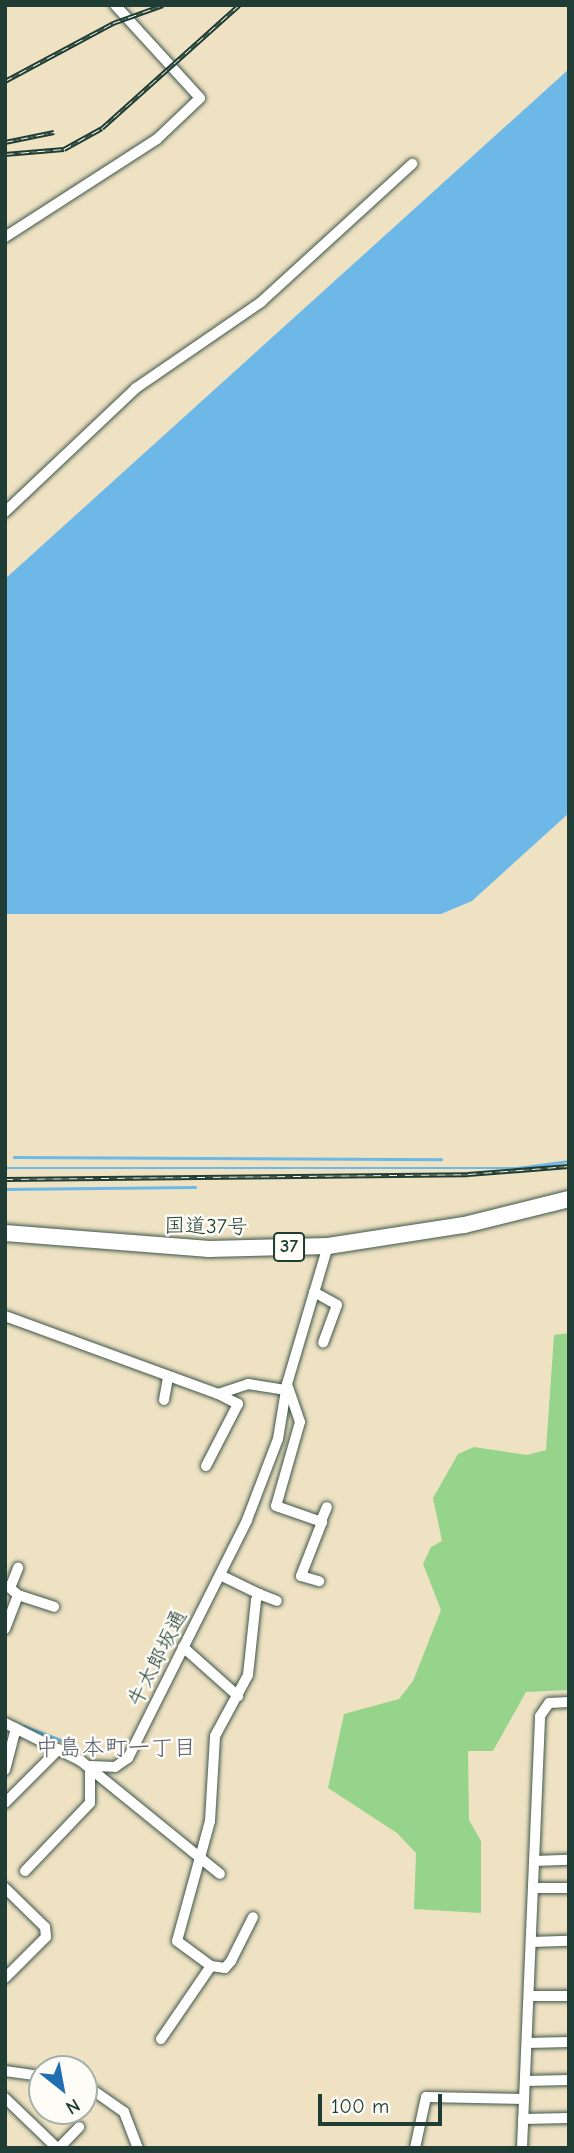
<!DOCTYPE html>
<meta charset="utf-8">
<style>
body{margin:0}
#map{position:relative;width:574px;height:2153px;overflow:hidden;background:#eee2c3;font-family:"Comic Neue","Klee One",sans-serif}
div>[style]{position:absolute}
.green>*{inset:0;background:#95d48a}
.water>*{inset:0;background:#6db8e6}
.stream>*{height:2.5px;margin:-1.25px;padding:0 1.25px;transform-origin:1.25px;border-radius:1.25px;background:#6db8e6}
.roads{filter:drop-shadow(0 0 2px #3e5649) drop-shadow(0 0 2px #3e5649)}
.minor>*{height:10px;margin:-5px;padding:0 5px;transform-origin:5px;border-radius:5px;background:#fff}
.highway>*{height:16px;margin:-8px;padding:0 8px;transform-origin:8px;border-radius:8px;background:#fff}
.rail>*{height:5px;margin-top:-2.5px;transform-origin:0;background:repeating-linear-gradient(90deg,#fdfcf7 0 8px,#1f3d34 0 16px);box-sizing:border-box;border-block:2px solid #1f3d34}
span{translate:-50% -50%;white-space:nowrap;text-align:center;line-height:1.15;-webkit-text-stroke:5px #fdfcf7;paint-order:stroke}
.shield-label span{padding:2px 5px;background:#fdfcf7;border:2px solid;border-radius:5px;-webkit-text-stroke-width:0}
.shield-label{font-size:19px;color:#1f3d34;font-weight:700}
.street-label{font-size:21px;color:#1f3d34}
.neighbourhood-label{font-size:23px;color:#575e70}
.frame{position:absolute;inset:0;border:7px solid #1f3d34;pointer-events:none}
.north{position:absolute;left:28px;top:2055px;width:70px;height:70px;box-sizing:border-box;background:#fdfcf7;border:2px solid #a4b0a9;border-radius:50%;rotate:149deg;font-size:19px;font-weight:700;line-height:28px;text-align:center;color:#1f3d34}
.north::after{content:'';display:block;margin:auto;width:24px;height:32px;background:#1f6fb2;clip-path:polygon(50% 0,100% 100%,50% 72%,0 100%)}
.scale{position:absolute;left:318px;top:2094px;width:124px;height:32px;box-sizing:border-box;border:4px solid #1f3d34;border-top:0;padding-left:9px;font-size:21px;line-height:24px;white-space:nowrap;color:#1f3d34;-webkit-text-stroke:5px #fdfcf7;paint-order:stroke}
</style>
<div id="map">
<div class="green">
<i style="clip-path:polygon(569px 1333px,569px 1690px,526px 1692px,493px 1751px,468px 1751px,469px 1820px,481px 1841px,481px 1913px,414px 1909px,416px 1853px,397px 1833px,328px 1788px,344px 1714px,399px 1699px,413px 1681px,441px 1610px,423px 1564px,431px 1547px,442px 1541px,433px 1498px,458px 1454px,474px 1447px,527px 1455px,546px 1450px,554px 1335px)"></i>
</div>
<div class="water">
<i style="clip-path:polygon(569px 69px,569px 813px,472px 901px,441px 914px,5px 914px,5px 579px)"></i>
</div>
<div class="stream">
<i style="left:14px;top:1157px;width:427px;rotate:0.3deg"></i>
<i style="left:5px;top:1168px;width:512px"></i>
<i style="left:517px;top:1168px;width:52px;rotate:-7.7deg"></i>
<i style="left:5px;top:1189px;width:190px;rotate:-0.6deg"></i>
<i style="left:24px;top:1726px;width:57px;rotate:20.7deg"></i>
</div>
<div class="roads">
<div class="minor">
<i style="left:5px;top:237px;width:181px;rotate:-32.8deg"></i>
<i style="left:157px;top:139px;width:59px;rotate:-43.6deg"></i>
<i style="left:200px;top:98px;width:126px;rotate:-132.4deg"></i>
<i style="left:5px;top:512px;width:180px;rotate:-43.4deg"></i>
<i style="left:136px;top:388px;width:152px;rotate:-34.5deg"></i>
<i style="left:261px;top:302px;width:205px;rotate:-42.4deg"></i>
<i style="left:314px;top:1292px;width:26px;rotate:29deg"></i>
<i style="left:337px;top:1305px;width:40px;rotate:110.2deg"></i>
<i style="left:5px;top:1316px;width:227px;rotate:20.1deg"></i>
<i style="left:218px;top:1394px;width:32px;rotate:-18deg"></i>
<i style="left:248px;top:1384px;width:39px;rotate:9deg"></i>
<i style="left:287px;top:1384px;width:40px;rotate:71.1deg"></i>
<i style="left:300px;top:1422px;width:87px;rotate:105.9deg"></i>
<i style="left:276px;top:1506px;width:49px;rotate:19.2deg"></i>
<i style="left:322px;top:1522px;width:58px;rotate:111.3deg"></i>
<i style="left:301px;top:1576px;width:19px;rotate:16deg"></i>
<i style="left:164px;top:1400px;width:22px;rotate:-80deg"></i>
<i style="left:206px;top:1466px;width:70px;rotate:-62.7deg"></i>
<i style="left:238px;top:1404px;width:22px;rotate:-153deg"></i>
<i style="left:321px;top:1521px;width:15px;rotate:-67deg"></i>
<i style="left:220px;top:1575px;width:43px;rotate:26deg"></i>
<i style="left:18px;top:1595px;width:38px;rotate:18deg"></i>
<i style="left:5px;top:1629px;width:36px;rotate:-69deg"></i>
<i style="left:18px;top:1595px;width:11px;rotate:-139deg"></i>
<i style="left:10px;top:1588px;width:22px;rotate:-68deg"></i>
<i style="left:183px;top:1647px;width:74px;rotate:41.7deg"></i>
<i style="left:5px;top:1723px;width:85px;rotate:26.6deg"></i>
<i style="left:81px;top:1761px;width:179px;rotate:39.1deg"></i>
<i style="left:90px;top:1766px;width:25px;rotate:2deg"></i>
<i style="left:115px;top:1767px;width:16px;rotate:-35deg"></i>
<i style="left:128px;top:1758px;width:266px;rotate:-63.4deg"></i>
<i style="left:247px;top:1520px;width:87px;rotate:-69.1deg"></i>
<i style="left:278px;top:1439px;width:56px;rotate:-80.7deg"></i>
<i style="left:287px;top:1384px;width:144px;rotate:-73.5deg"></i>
<i style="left:5px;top:1770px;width:43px;rotate:-75.3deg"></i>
<i style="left:5px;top:1803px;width:76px;rotate:-45deg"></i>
<i style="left:534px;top:1861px;width:35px;rotate:-2deg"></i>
<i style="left:25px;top:1871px;width:94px;rotate:-46.3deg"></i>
<i style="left:90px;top:1803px;width:37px;rotate:-90deg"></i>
<i style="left:5px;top:1888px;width:56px;rotate:44.3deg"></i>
<i style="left:45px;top:1927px;width:10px;rotate:84deg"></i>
<i style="left:46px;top:1937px;width:58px;rotate:135deg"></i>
<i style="left:533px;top:1888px;width:36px"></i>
<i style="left:531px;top:1942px;width:38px;rotate:-2deg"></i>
<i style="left:211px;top:1966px;width:14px;rotate:8deg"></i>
<i style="left:225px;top:1968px;width:9px;rotate:-49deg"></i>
<i style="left:231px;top:1961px;width:49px;rotate:-63.4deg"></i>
<i style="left:529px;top:1996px;width:40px"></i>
<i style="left:161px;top:2039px;width:88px;rotate:-55.6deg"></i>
<i style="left:211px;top:1966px;width:42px;rotate:-143.7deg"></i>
<i style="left:177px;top:1941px;width:124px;rotate:-74.6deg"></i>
<i style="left:210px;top:1821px;width:85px;rotate:-86.6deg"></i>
<i style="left:215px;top:1736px;width:69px;rotate:-61.6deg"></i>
<i style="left:248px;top:1675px;width:75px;rotate:-83.9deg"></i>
<i style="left:256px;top:1600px;width:7px;rotate:-63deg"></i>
<i style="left:259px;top:1594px;width:19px;rotate:21deg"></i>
<i style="left:527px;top:2043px;width:42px;rotate:-1.4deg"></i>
<i style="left:5px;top:2071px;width:37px;rotate:8deg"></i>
<i style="left:525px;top:2081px;width:44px;rotate:-1.3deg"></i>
<i style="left:84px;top:2084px;width:49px;rotate:35deg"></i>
<i style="left:124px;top:2112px;width:39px;rotate:69deg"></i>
<i style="left:5px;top:2098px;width:72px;rotate:43.9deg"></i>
<i style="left:523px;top:2119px;width:46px;rotate:-1.2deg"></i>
<i style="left:59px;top:2148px;width:29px;rotate:-46deg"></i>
<i style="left:415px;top:2148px;width:52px;rotate:-77.8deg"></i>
<i style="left:426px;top:2097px;width:98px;rotate:1.2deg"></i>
<i style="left:522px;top:2148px;width:432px;rotate:-87.6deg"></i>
<i style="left:540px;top:1716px;width:16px;rotate:-55deg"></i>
<i style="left:549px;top:1703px;width:20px;rotate:-3deg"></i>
</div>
<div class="highway">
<i style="left:5px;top:1233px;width:205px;rotate:4.5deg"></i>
<i style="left:209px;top:1249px;width:119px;rotate:-1.4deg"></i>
<i style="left:328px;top:1246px;width:138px;rotate:-8.8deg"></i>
<i style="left:464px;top:1225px;width:108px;rotate:-13.9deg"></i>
</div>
</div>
<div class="rail">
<i style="left:5px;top:81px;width:123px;rotate:-28.2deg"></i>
<i style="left:113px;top:23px;width:53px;rotate:-19.8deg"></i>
<i style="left:5px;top:142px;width:50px;rotate:-11.5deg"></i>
<i style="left:5px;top:154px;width:59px;rotate:-4.8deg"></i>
<i style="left:64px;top:149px;width:43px;rotate:-28.9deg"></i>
<i style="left:102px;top:128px;width:184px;rotate:-41.9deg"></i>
<i style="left:5px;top:1179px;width:463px;rotate:-0.6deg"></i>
<i style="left:468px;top:1174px;width:101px;rotate:-4.5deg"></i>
</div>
<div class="shield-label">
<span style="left:289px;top:1247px">37</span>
</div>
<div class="street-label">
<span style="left:206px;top:1226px;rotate:1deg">国道37号</span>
<span style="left:157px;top:1658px;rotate:-63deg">牛太郎坂通</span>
</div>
<div class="neighbourhood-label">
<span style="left:116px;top:1748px">中島本町一丁目</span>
</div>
<div class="frame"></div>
<div class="north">N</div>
<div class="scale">100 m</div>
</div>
